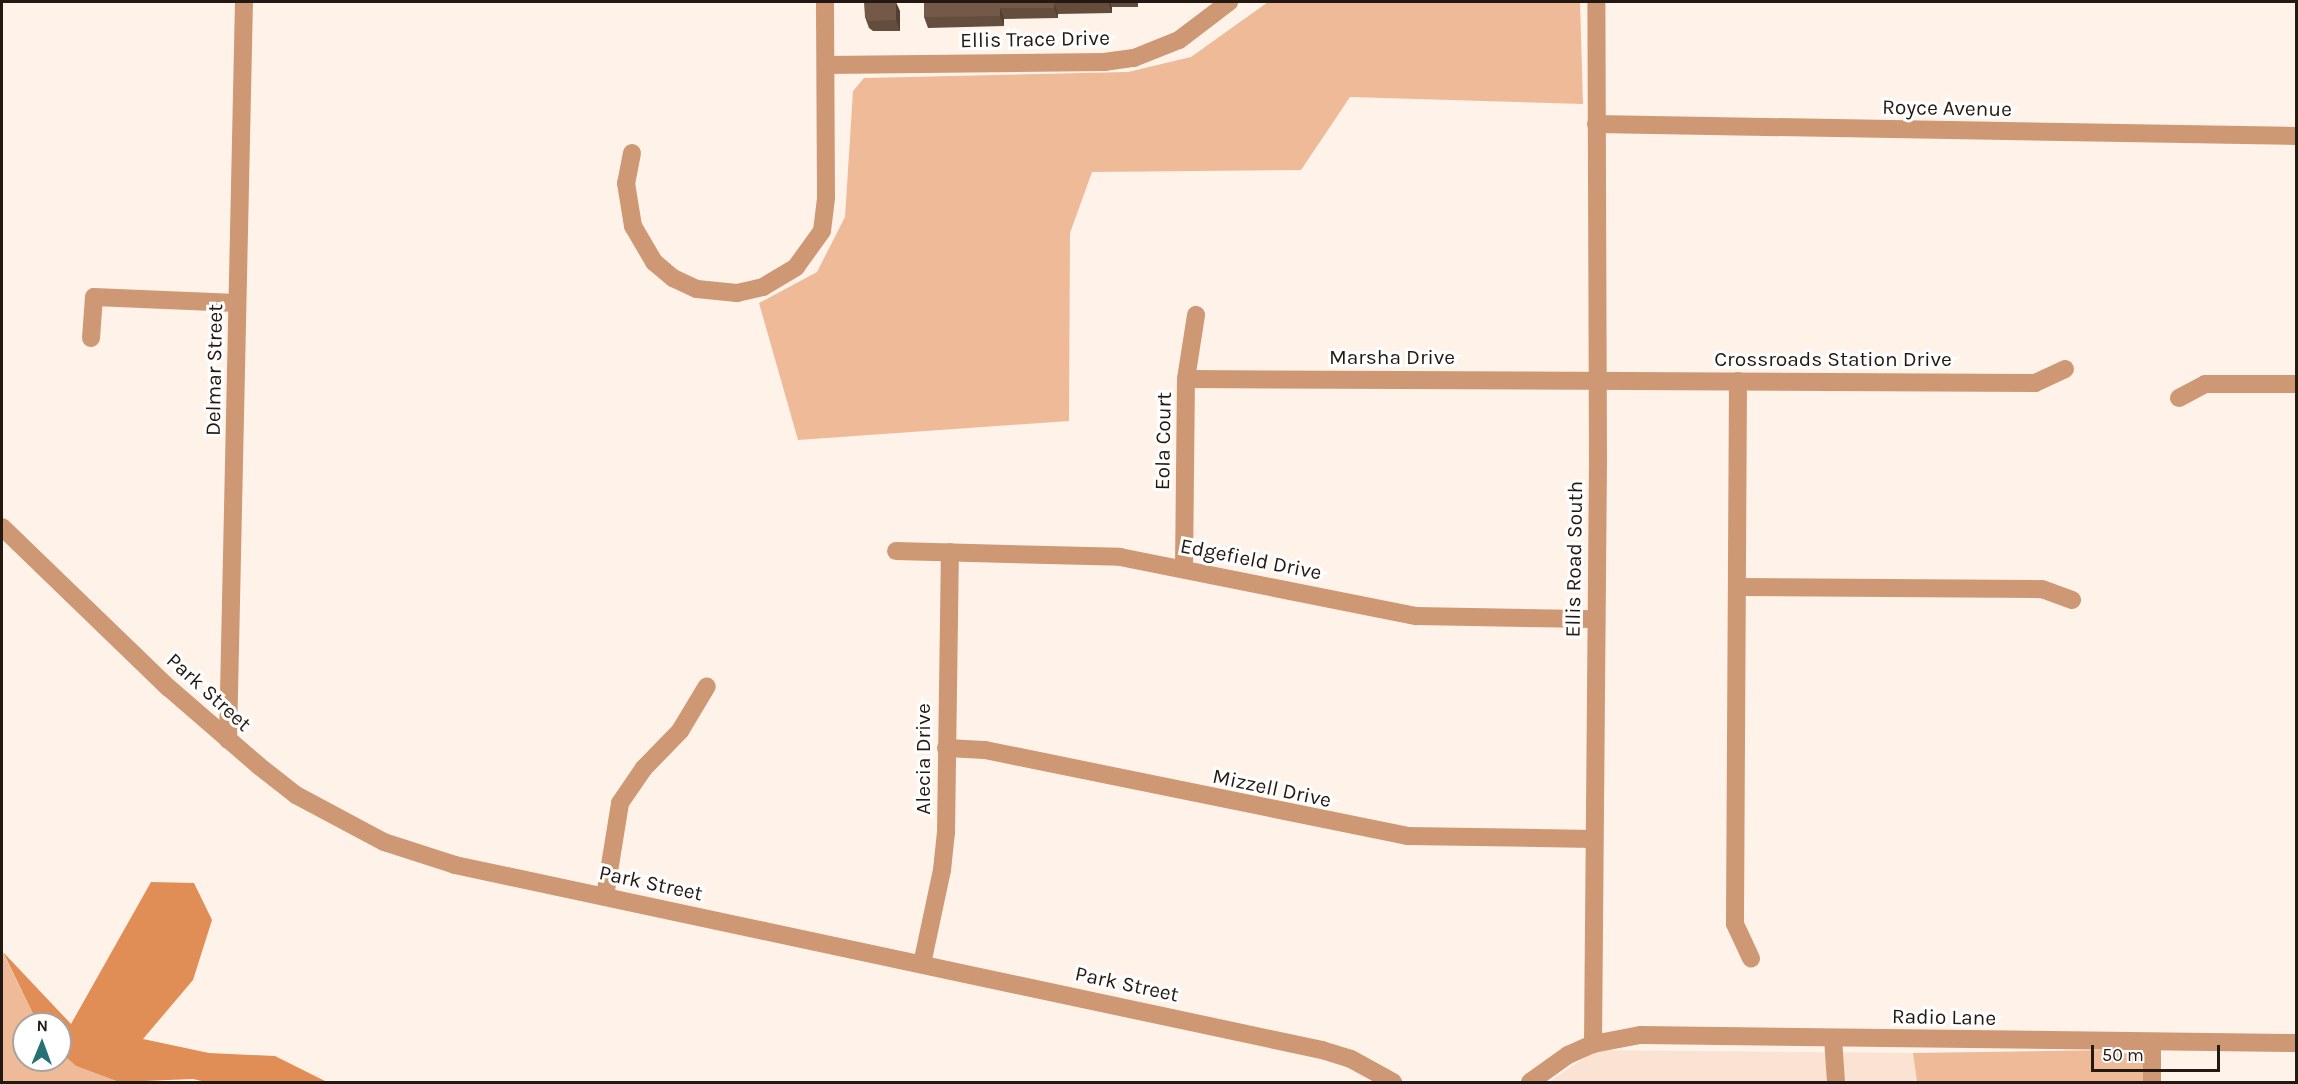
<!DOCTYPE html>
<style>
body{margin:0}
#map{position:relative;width:2298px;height:1084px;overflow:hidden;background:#fff2e9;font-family:Karla,sans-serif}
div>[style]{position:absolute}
.built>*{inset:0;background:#fbe3d4}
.green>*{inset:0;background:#eeba98}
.water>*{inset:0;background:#e08e55}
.minor>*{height:18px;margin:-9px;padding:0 9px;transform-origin:9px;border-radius:9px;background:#cf9874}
.wall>*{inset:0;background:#654d3e}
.shaded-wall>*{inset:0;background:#523e32}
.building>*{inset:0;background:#755948}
span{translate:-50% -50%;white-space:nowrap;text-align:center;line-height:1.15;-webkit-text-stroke:6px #fff;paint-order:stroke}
.street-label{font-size:21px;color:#241912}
.frame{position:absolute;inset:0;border:3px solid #241912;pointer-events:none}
.north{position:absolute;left:12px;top:1012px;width:60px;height:60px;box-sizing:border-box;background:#fff;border:2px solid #a7a3a0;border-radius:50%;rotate:1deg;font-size:16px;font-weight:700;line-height:24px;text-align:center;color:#241912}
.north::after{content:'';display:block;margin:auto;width:21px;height:27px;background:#267077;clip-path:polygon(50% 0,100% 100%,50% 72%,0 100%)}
.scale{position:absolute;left:2091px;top:1045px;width:129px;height:27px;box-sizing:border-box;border:3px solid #241912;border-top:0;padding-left:8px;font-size:18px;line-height:21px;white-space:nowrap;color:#241912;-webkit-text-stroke:4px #fff;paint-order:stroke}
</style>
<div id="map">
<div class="built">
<i style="clip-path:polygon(1596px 1050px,1913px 1053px,1917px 1082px,1549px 1082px)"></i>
</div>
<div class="green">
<i style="clip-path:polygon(1268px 2px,1580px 2px,1583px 104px,1350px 97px,1301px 170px,1092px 172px,1070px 233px,1069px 421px,798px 440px,759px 303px,817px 272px,845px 217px,853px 91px,864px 78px,1128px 72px,1191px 57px)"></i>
<i style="clip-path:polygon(2px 951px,38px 1024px,24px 1024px,24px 1060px,60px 1060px,60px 1052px,76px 1066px,119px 1082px,2px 1082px)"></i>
<i style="clip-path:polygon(2111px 1050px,2138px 1056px,2146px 1066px,2146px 1082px,1917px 1082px,1913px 1053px)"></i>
</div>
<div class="water">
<i style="clip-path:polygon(151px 882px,194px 883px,212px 920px,193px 980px,143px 1039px,209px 1053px,275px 1056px,327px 1082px,206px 1082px,193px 1079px,119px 1082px,76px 1066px,60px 1052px,60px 1024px,38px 1024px,3px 952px,71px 1024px)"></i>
</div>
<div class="minor">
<i style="left:826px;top:65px;width:278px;rotate:-0.6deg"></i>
<i style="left:1104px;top:62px;width:30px;rotate:-8deg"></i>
<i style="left:1134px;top:58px;width:48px;rotate:-21.8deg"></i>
<i style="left:1179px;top:40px;width:63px;rotate:-37.2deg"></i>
<i style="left:1596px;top:124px;width:700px;rotate:0.98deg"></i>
<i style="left:632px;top:153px;width:31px;rotate:101deg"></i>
<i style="left:626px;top:183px;width:44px;rotate:80.8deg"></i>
<i style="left:633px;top:226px;width:42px;rotate:59.7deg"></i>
<i style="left:654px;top:262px;width:25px;rotate:40deg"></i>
<i style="left:673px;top:278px;width:26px;rotate:25deg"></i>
<i style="left:697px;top:289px;width:40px;rotate:5.7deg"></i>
<i style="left:737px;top:293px;width:27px;rotate:-13deg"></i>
<i style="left:763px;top:287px;width:39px;rotate:-31deg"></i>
<i style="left:796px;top:267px;width:44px;rotate:-54.2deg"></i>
<i style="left:822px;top:231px;width:34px;rotate:-83deg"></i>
<i style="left:826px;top:197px;width:195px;rotate:-90.3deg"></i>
<i style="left:91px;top:338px;width:41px;rotate:-85.8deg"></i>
<i style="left:94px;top:297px;width:143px;rotate:2.4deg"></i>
<i style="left:1186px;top:379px;width:849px;rotate:0.27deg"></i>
<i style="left:2035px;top:383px;width:33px;rotate:-25deg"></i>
<i style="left:1738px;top:381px;width:543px;rotate:90.32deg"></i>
<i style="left:1735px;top:924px;width:38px;rotate:65deg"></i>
<i style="left:2179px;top:398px;width:30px;rotate:-28deg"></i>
<i style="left:2205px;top:384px;width:91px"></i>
<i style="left:2px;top:527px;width:232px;rotate:44deg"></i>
<i style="left:169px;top:688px;width:119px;rotate:40.9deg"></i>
<i style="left:259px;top:766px;width:47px;rotate:38.1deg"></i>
<i style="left:296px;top:795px;width:100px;rotate:28.1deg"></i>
<i style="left:384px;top:842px;width:75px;rotate:17.9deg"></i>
<i style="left:455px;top:865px;width:887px;rotate:12.05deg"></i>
<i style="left:1322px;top:1050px;width:30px;rotate:17deg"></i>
<i style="left:1351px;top:1059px;width:48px;rotate:28.7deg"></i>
<i style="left:896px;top:551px;width:224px;rotate:1.5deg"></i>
<i style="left:1120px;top:557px;width:302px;rotate:11.3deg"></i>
<i style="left:1416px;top:616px;width:179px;rotate:1deg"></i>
<i style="left:1184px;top:568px;width:189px;rotate:-89.4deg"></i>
<i style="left:1186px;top:379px;width:65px;rotate:-81.1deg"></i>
<i style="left:1737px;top:587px;width:305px;rotate:0.4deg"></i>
<i style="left:2042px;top:589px;width:32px;rotate:20deg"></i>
<i style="left:228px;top:740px;width:738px;rotate:-88.76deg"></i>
<i style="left:946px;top:748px;width:39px;rotate:3deg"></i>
<i style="left:985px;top:750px;width:431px;rotate:11.5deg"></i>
<i style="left:1407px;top:836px;width:187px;rotate:0.9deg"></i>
<i style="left:605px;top:896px;width:94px;rotate:-80.8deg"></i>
<i style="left:620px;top:803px;width:42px;rotate:-55.6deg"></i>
<i style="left:644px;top:768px;width:52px;rotate:-45.8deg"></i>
<i style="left:680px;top:731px;width:52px;rotate:-59deg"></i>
<i style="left:922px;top:964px;width:96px;rotate:-78deg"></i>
<i style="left:942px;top:870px;width:37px;rotate:-84deg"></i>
<i style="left:946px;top:833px;width:281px;rotate:-89.2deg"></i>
<i style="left:1833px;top:1038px;width:44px;rotate:86.1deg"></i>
<i style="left:2152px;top:1042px;width:40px;rotate:90deg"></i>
<i style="left:1593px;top:1044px;width:583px;rotate:-89.51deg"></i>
<i style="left:1598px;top:461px;width:459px;rotate:-90.2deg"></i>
<i style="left:1530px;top:1082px;width:47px;rotate:-35.4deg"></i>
<i style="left:1568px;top:1055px;width:27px;rotate:-24deg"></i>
<i style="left:1593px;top:1044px;width:48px;rotate:-10.8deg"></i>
<i style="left:1640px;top:1035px;width:656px;rotate:0.7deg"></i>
</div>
<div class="wall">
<i style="clip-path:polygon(924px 2px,1138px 2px,1138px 7px,1112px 7px,1112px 13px,1058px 14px,1058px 18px,1004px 19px,1004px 26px,928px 28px,924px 17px)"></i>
<i style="clip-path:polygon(900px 11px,900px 31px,873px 31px,869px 28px,865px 17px)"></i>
</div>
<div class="shaded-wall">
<i style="clip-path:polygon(896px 2px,900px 11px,900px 31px,896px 20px)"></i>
<i style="clip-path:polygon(1108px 2px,1110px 2px,1112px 7px,1112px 13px)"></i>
<i style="clip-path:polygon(1054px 3px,1058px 14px,1058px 18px,1054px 8px)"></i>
<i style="clip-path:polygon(1000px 8px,1004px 19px,1004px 26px,1000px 16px)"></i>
</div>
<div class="building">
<i style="clip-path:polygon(864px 2px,896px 2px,896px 20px,869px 21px,865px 17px)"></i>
<i style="clip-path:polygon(924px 2px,1108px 2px,1108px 3px,1054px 3px,1054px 8px,1000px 8px,1000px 16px,924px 17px)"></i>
</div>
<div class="street-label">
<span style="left:1035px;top:39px;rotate:-1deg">Ellis Trace Drive</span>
<span style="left:1947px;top:108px;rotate:1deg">Royce Avenue</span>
<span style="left:1392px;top:357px">Marsha Drive</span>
<span style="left:1833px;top:359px">Crossroads Station Drive</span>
<span style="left:214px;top:370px;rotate:-89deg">Delmar Street</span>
<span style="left:1163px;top:441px;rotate:-89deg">Eola Court</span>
<span style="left:1251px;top:559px;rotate:11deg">Edgefield Drive</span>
<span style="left:1574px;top:559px;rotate:-89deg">Ellis Road South</span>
<span style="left:209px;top:692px;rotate:42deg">Park Street</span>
<span style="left:923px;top:759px;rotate:-90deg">Alecia Drive</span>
<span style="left:1272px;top:788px;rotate:12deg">Mizzell Drive</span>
<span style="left:651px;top:883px;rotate:12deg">Park Street</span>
<span style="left:1127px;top:984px;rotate:12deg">Park Street</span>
<span style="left:1944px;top:1017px;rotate:1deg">Radio Lane</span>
</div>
<div class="frame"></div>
<div class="north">N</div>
<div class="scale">50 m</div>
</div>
